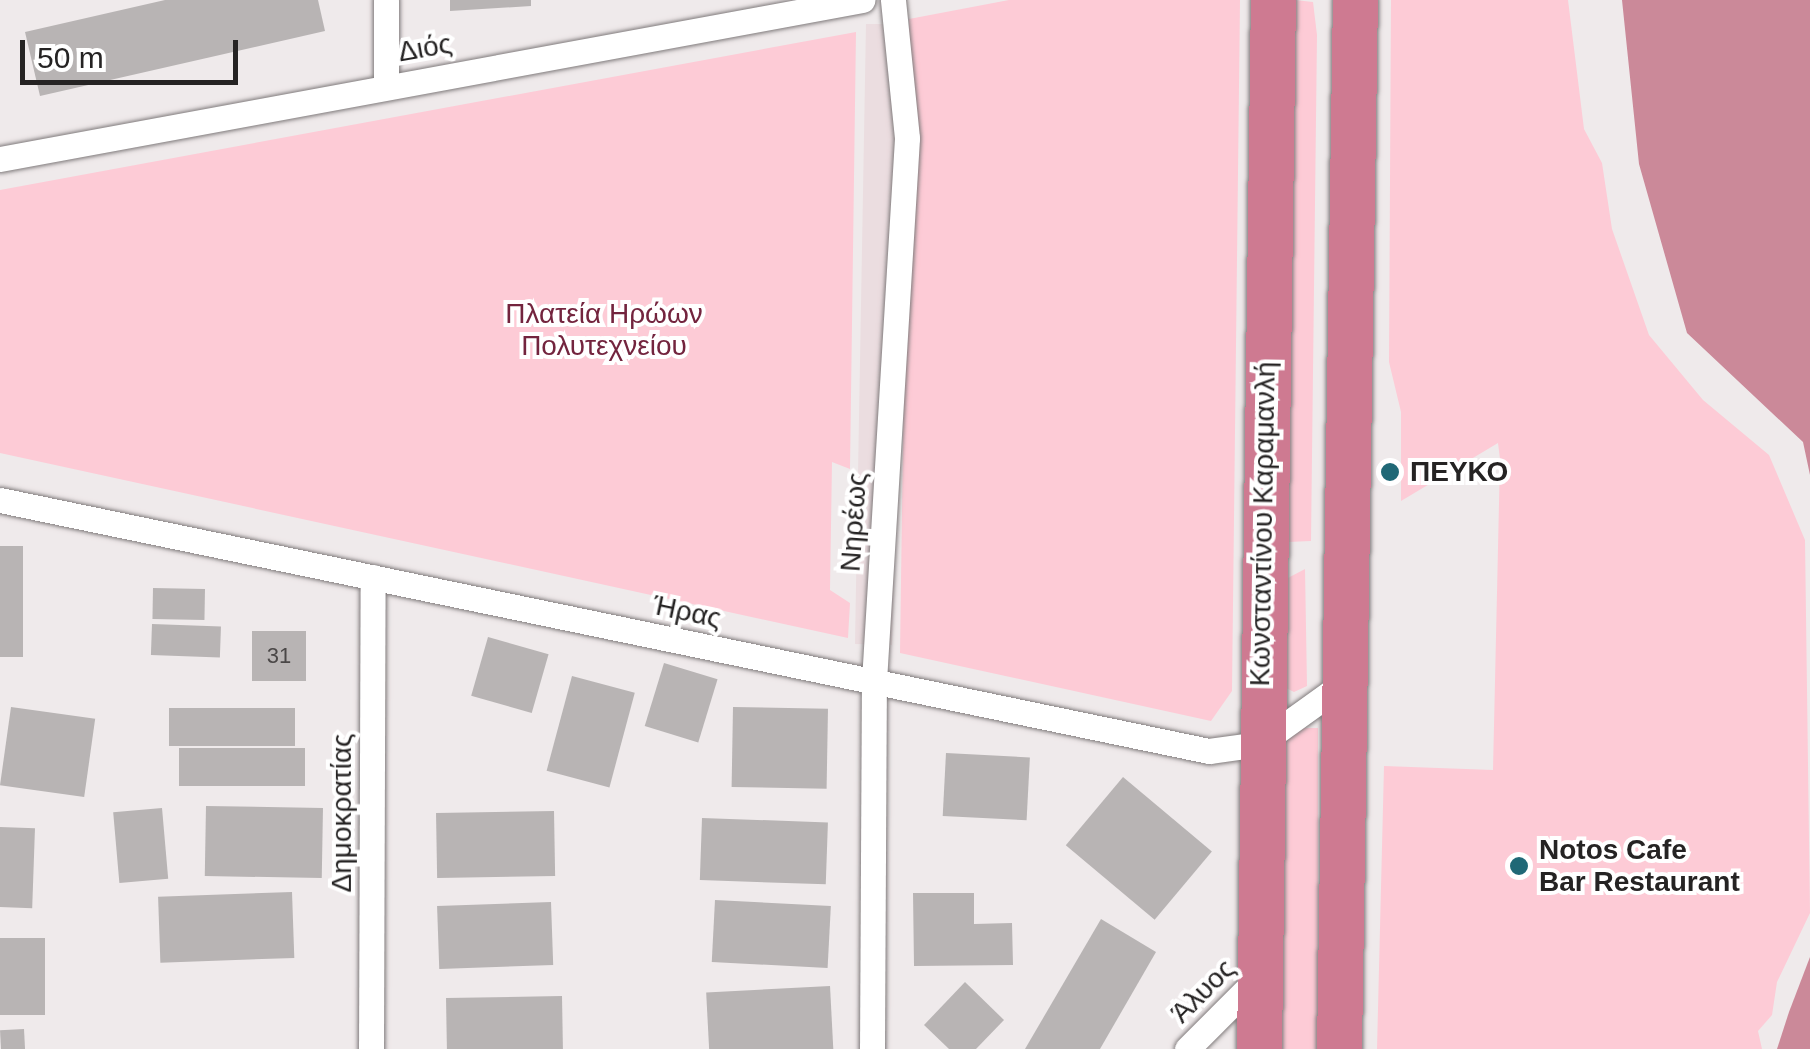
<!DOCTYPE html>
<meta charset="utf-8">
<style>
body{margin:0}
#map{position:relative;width:1810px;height:1049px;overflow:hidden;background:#efeaeb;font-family:Arial,sans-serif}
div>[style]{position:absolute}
.built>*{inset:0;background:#ebdde0}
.green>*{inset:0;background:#fdcbd6;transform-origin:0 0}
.water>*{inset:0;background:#cb8999}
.building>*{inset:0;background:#b8b4b4;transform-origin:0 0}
.roads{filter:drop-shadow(0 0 2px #807b7c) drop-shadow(0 0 2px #807b7c)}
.street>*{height:25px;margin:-12.5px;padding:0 12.5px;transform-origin:12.5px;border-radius:12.5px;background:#fff}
.highway>*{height:45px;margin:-22.5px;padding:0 22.5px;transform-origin:22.5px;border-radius:22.5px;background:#ce7a91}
.dots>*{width:28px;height:28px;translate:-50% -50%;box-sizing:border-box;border:5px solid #fff;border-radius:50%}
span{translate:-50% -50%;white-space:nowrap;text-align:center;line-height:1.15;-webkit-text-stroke:8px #fff;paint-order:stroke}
.number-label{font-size:22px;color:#4a4747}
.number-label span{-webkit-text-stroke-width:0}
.street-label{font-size:28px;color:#252323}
.park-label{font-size:28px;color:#73243e}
.poi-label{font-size:28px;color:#252323;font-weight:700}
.left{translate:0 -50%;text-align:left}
.scale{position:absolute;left:20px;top:40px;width:218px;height:45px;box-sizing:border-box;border:5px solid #252323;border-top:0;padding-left:12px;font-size:30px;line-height:35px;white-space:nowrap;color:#252323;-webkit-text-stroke:8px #fff;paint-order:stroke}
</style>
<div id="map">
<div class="built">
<i style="clip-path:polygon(866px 24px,902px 24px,907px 138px,892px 645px,855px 644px)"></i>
</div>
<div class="green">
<i style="clip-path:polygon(1009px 0,1240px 0,1232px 691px,1211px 721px,900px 653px,909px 19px)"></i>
<i style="clip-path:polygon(1295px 0,1313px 2px,1317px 35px,1311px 541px,1288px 542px)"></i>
<i style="clip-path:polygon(1391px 0,1568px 0,1584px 129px,1602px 163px,1612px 229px,1649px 335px,1703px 400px,1769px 455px,1805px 540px,1810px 913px,1777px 982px,1772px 1015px,1758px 1031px,1762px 1049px,1377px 1049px,1384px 766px,1493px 770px,1500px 459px,1498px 443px,1401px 501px,1401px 412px,1389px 362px)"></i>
<i style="clip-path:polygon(856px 32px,850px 469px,832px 462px,830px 590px,850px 603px,848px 638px,0 453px,0 190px)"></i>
<i style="clip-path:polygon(1305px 569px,1307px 686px,1294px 692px,1284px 687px,1286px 579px)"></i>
<i style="left:1318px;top:728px;width:321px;height:36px;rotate:90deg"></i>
</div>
<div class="water">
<i style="clip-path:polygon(1622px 0,1810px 0,1810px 475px,1803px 442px,1687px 333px,1639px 164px)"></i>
<i style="clip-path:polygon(1810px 957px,1810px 1049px,1777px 1049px,1789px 1012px)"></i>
</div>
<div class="building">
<i style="clip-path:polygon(165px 0,318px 0,325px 31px,40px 96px,25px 32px)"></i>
<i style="clip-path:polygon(450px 0,531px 0,531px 6px,450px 11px)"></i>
<i style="left:0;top:546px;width:23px;height:111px"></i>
<i style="left:153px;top:588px;width:52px;height:31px;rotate:1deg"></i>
<i style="left:152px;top:624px;width:69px;height:31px;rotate:2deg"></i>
<i style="left:306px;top:631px;width:50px;height:54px;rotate:90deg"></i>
<i style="left:488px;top:637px;width:63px;height:61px;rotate:16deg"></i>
<i style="left:664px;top:663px;width:56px;height:66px;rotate:17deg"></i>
<i style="left:572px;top:676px;width:65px;height:98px;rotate:15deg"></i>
<i style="left:11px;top:707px;width:85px;height:79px;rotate:8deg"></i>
<i style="left:733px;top:707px;width:95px;height:80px;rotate:1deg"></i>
<i style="left:169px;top:708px;width:126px;height:38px"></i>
<i style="left:179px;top:748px;width:126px;height:38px"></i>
<i style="left:946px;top:753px;width:84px;height:63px;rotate:3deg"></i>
<i style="left:1123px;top:777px;width:116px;height:89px;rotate:40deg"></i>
<i style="left:206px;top:806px;width:117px;height:70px;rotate:1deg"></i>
<i style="left:162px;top:808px;width:71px;height:49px;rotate:85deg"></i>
<i style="left:554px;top:811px;width:65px;height:118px;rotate:89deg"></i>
<i style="left:702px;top:818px;width:126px;height:62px;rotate:2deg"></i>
<i style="left:0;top:827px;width:35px;height:80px;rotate:2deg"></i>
<i style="left:292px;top:892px;width:66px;height:134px;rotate:88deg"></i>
<i style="clip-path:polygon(913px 893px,974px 893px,974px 924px,1012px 923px,1013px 965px,914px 966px)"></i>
<i style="left:715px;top:900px;width:116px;height:62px;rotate:3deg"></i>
<i style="left:551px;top:902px;width:63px;height:114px;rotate:88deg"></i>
<i style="clip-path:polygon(1101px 919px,1156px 952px,1100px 1049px,1025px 1049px)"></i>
<i style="left:0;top:938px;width:45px;height:77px"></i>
<i style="clip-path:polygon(965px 982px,1004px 1020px,976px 1049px,949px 1049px,924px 1025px)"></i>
<i style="left:830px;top:986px;width:63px;height:124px;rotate:87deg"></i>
<i style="left:562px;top:996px;width:53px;height:116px;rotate:89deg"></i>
<i style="left:24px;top:1029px;width:20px;height:24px;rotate:87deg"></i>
</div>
<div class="roads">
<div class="street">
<i style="left:386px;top:85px;width:85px;rotate:-90deg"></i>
<i style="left:0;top:159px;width:877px;rotate:-10.45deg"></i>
<i style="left:0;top:500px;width:1235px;rotate:11.73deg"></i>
<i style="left:1209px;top:751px;width:50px;rotate:-8deg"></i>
<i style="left:1259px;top:744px;width:105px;rotate:-35.7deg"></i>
<i style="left:371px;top:1049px;width:472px;rotate:-89.8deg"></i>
<i style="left:872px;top:1049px;width:368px;rotate:-89.7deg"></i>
<i style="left:874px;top:681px;width:544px;rotate:-86.52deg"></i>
<i style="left:907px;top:138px;width:139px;rotate:-95.8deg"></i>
<i style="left:1187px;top:1049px;width:105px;rotate:-45deg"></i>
</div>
<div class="highway">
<i style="left:1259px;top:1049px;width:1049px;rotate:-89.24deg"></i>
<i style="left:1339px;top:1049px;width:1049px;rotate:-89.13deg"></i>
</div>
</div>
<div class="dots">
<i style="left:1390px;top:472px;background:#206876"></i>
<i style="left:1519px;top:866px;background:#206876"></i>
</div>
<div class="number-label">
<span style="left:279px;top:656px">31</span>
</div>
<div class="street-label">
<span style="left:425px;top:48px;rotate:-10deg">Διός</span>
<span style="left:854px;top:522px;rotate:-86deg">Νηρέως</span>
<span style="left:1263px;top:524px;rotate:-89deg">Κωνσταντίνου Καραμανλή</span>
<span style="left:687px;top:612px;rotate:12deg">Ήρας</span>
<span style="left:342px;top:813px;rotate:-90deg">Δημοκρατίας</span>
<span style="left:1203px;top:991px;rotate:-45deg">Άλυος</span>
</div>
<div class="park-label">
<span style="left:604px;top:330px">Πλατεία Ηρώων<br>Πολυτεχνείου</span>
</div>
<div class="poi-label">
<span class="left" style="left:1410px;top:472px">ΠΕΥΚΟ</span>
<span class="left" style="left:1539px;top:866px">Notos Cafe<br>Bar Restaurant</span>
</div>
<div class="scale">50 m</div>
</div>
